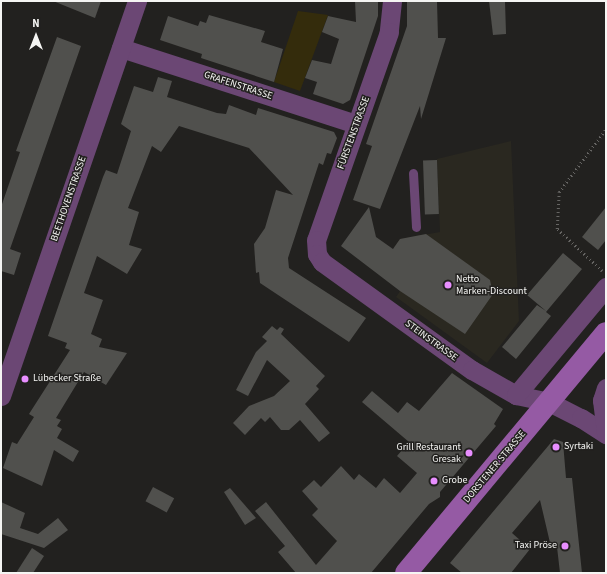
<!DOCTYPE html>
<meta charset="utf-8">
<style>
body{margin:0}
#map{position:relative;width:607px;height:574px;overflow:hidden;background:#22211f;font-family:"Source Sans 3",sans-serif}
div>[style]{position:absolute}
.built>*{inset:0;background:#2a2820}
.green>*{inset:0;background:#342c0c}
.building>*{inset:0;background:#50504d;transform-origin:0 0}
.path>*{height:2.5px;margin-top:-1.25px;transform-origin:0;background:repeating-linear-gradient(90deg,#666563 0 1px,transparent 0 4px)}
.service>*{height:9px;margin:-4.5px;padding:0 4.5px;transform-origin:4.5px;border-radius:4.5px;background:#6b4774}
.minor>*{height:19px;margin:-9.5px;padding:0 9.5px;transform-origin:9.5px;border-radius:9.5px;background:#6b4774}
.secondary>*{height:22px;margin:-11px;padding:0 11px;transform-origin:11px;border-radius:11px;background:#955aa4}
.dots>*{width:11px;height:11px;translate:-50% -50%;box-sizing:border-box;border:2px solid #22211f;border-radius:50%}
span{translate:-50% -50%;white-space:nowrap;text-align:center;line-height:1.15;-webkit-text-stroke:3px #22211f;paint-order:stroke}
.street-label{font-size:10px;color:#f5f5f3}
.poi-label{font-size:10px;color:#f5f5f3}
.left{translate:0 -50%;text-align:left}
.right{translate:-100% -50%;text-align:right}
.frame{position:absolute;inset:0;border:2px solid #f5f5f3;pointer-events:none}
.north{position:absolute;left:16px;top:16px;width:40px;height:40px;-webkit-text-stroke:3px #22211f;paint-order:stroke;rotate:0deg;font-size:11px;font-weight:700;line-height:16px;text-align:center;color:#f5f5f3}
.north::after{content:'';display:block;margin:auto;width:14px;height:18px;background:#f5f5f3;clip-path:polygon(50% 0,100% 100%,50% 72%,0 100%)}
</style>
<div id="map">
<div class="built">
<i style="clip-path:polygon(511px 141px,519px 321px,487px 363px,396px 297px,418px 265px,394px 247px,400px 239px,440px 232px,437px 159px)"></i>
</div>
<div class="green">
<i style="clip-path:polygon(298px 11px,328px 15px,300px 91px,274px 82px)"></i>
</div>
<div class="building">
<i style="clip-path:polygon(53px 1px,101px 1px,95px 18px)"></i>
<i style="clip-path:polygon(355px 1px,378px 1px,378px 16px,350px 100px,343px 104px,313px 94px,317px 82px,305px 78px,312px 60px,331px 64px,339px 39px,322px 32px,328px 16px,356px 22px)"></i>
<i style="clip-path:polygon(407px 1px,437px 1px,438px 38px,446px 38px,421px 119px,420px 106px,380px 209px,353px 200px,372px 146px,366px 144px,407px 26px)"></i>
<i style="clip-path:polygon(489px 1px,505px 1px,506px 34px,493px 35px)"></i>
<i style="clip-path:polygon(209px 15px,265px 31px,261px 42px,283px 49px,274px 82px,201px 58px,202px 54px,160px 40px,168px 16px,198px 26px,200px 21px,206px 23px)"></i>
<i style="clip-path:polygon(57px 37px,81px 46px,10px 249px,21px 253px,14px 275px,1px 271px,1px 207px,20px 152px,16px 151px)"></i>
<i style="clip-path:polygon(158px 77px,172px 81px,167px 97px,217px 113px,226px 114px,229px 105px,256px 115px,258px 108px,334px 132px,337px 138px,331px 154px,327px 153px,323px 165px,319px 163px,288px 258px,289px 268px,366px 318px,349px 342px,260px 283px,259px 272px,256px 273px,254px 244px,265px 228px,276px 190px,293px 195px,249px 148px,179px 126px,161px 152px,152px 146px,128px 208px,139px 212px,129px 245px,142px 249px,127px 274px,97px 256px,84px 293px,103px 300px,91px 334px,102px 339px,99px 347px,127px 353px,106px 385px,84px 372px,56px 418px,61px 420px,57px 426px,62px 429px,57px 438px,79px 451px,73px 462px,54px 450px,42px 486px,3px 468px,12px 442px,17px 444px,34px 417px,29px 414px,70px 350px,65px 348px,67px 343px,48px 336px,103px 177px,106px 170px,117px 174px,131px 131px,121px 124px,134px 86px,153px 92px)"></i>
<i style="left:437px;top:160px;width:54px;height:14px;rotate:88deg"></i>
<i style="clip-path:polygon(369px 207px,376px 237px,393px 249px,400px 239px,426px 234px,490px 280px,493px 294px,465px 334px,400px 291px,341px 246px)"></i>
<i style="clip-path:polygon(606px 207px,606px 240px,598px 250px,582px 237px)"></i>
<i style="clip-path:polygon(563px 253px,582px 269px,546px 312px,551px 316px,516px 359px,502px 347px,537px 305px,546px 311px,527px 295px)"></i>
<i style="clip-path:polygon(272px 326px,277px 330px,280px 327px,284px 329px,281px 334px,325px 376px,316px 386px,319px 389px,305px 404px,330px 433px,319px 442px,300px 420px,289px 430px,281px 430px,270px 417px,265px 422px,261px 418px,245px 435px,233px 423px,249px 406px,274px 396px,290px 381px,267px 360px,248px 396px,236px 390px,256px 352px,267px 341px,262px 337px)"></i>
<i style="clip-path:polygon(452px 373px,503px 409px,494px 424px,496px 426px,440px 492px,440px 497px,429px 504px,371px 573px,296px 573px,278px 552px,285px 546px,255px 511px,266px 502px,316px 565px,337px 541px,312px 515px,318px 509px,302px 491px,314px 480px,321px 487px,341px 466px,354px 480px,359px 474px,376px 488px,384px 478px,400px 493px,417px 473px,397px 456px,409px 442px,362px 402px,372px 391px,398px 413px,407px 402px,419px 411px)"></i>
<i style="clip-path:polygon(554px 439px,563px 442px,566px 478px,572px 478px,582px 573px,560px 573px,557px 547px,551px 547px,540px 500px,512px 533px,530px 549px,511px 573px,462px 573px,450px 563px)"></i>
<i style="left:153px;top:487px;width:24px;height:16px;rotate:28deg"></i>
<i style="clip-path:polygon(230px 488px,256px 518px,245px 525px,224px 492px)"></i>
<i style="clip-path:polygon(1px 502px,25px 513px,20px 528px,38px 534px,58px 518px,68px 530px,44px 548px,1px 534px)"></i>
<i style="clip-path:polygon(32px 548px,44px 556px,33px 573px,16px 573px)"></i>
</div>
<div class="path">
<i style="left:602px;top:271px;width:62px;rotate:-137deg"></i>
<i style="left:557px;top:229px;width:37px;rotate:-87deg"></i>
<i style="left:559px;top:192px;width:79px;rotate:-53.3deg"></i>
</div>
<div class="service">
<i style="left:413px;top:173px;width:54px;rotate:86.8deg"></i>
</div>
<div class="minor">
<i style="left:392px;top:1px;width:31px;rotate:96deg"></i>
<i style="left:389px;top:32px;width:220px;rotate:109.3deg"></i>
<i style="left:316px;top:240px;width:14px;rotate:86deg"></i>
<i style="left:317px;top:254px;width:9px;rotate:58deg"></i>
<i style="left:322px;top:262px;width:185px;rotate:35.8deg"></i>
<i style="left:472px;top:370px;width:51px;rotate:29.6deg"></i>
<i style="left:516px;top:395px;width:34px;rotate:12deg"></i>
<i style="left:549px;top:402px;width:36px;rotate:27deg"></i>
<i style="left:581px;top:418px;width:30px;rotate:33deg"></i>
<i style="left:121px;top:48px;width:247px;rotate:17.9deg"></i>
<i style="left:606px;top:388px;width:13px;rotate:108deg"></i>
<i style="left:602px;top:400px;width:34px;rotate:83deg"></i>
<i style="left:516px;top:395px;width:141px;rotate:-50.2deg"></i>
<i style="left:1px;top:396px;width:418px;rotate:-71deg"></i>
</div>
<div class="secondary">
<i style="left:406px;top:573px;width:312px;rotate:-50.2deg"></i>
</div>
<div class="dots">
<i style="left:448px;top:285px;background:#e88eff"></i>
<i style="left:25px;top:379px;background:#e88eff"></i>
<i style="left:556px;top:447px;background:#e88eff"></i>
<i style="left:469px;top:453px;background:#e88eff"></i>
<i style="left:434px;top:481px;background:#e88eff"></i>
<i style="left:565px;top:546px;background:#e88eff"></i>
</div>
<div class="street-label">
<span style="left:238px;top:86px;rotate:18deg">GRAFENSTRASSE</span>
<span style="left:354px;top:133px;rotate:-70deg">FÜRSTENSTRASSE</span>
<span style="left:69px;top:199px;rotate:-71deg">BEETHOVENSTRASSE</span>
<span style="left:431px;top:341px;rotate:36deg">STEINSTRASSE</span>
<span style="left:495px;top:467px;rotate:-50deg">DORSTENER STRASSE</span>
</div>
<div class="poi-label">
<span class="left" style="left:456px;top:285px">Netto<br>Marken-Discount</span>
<span class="left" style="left:33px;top:379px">Lübecker Straße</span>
<span class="right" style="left:461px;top:453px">Grill Restaurant<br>Gresak</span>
<span class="left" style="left:564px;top:447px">Syrtaki</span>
<span class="left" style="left:442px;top:481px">Grobe</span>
<span class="right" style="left:557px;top:546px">Taxi Pröse</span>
</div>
<div class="frame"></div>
<div class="north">N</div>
</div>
